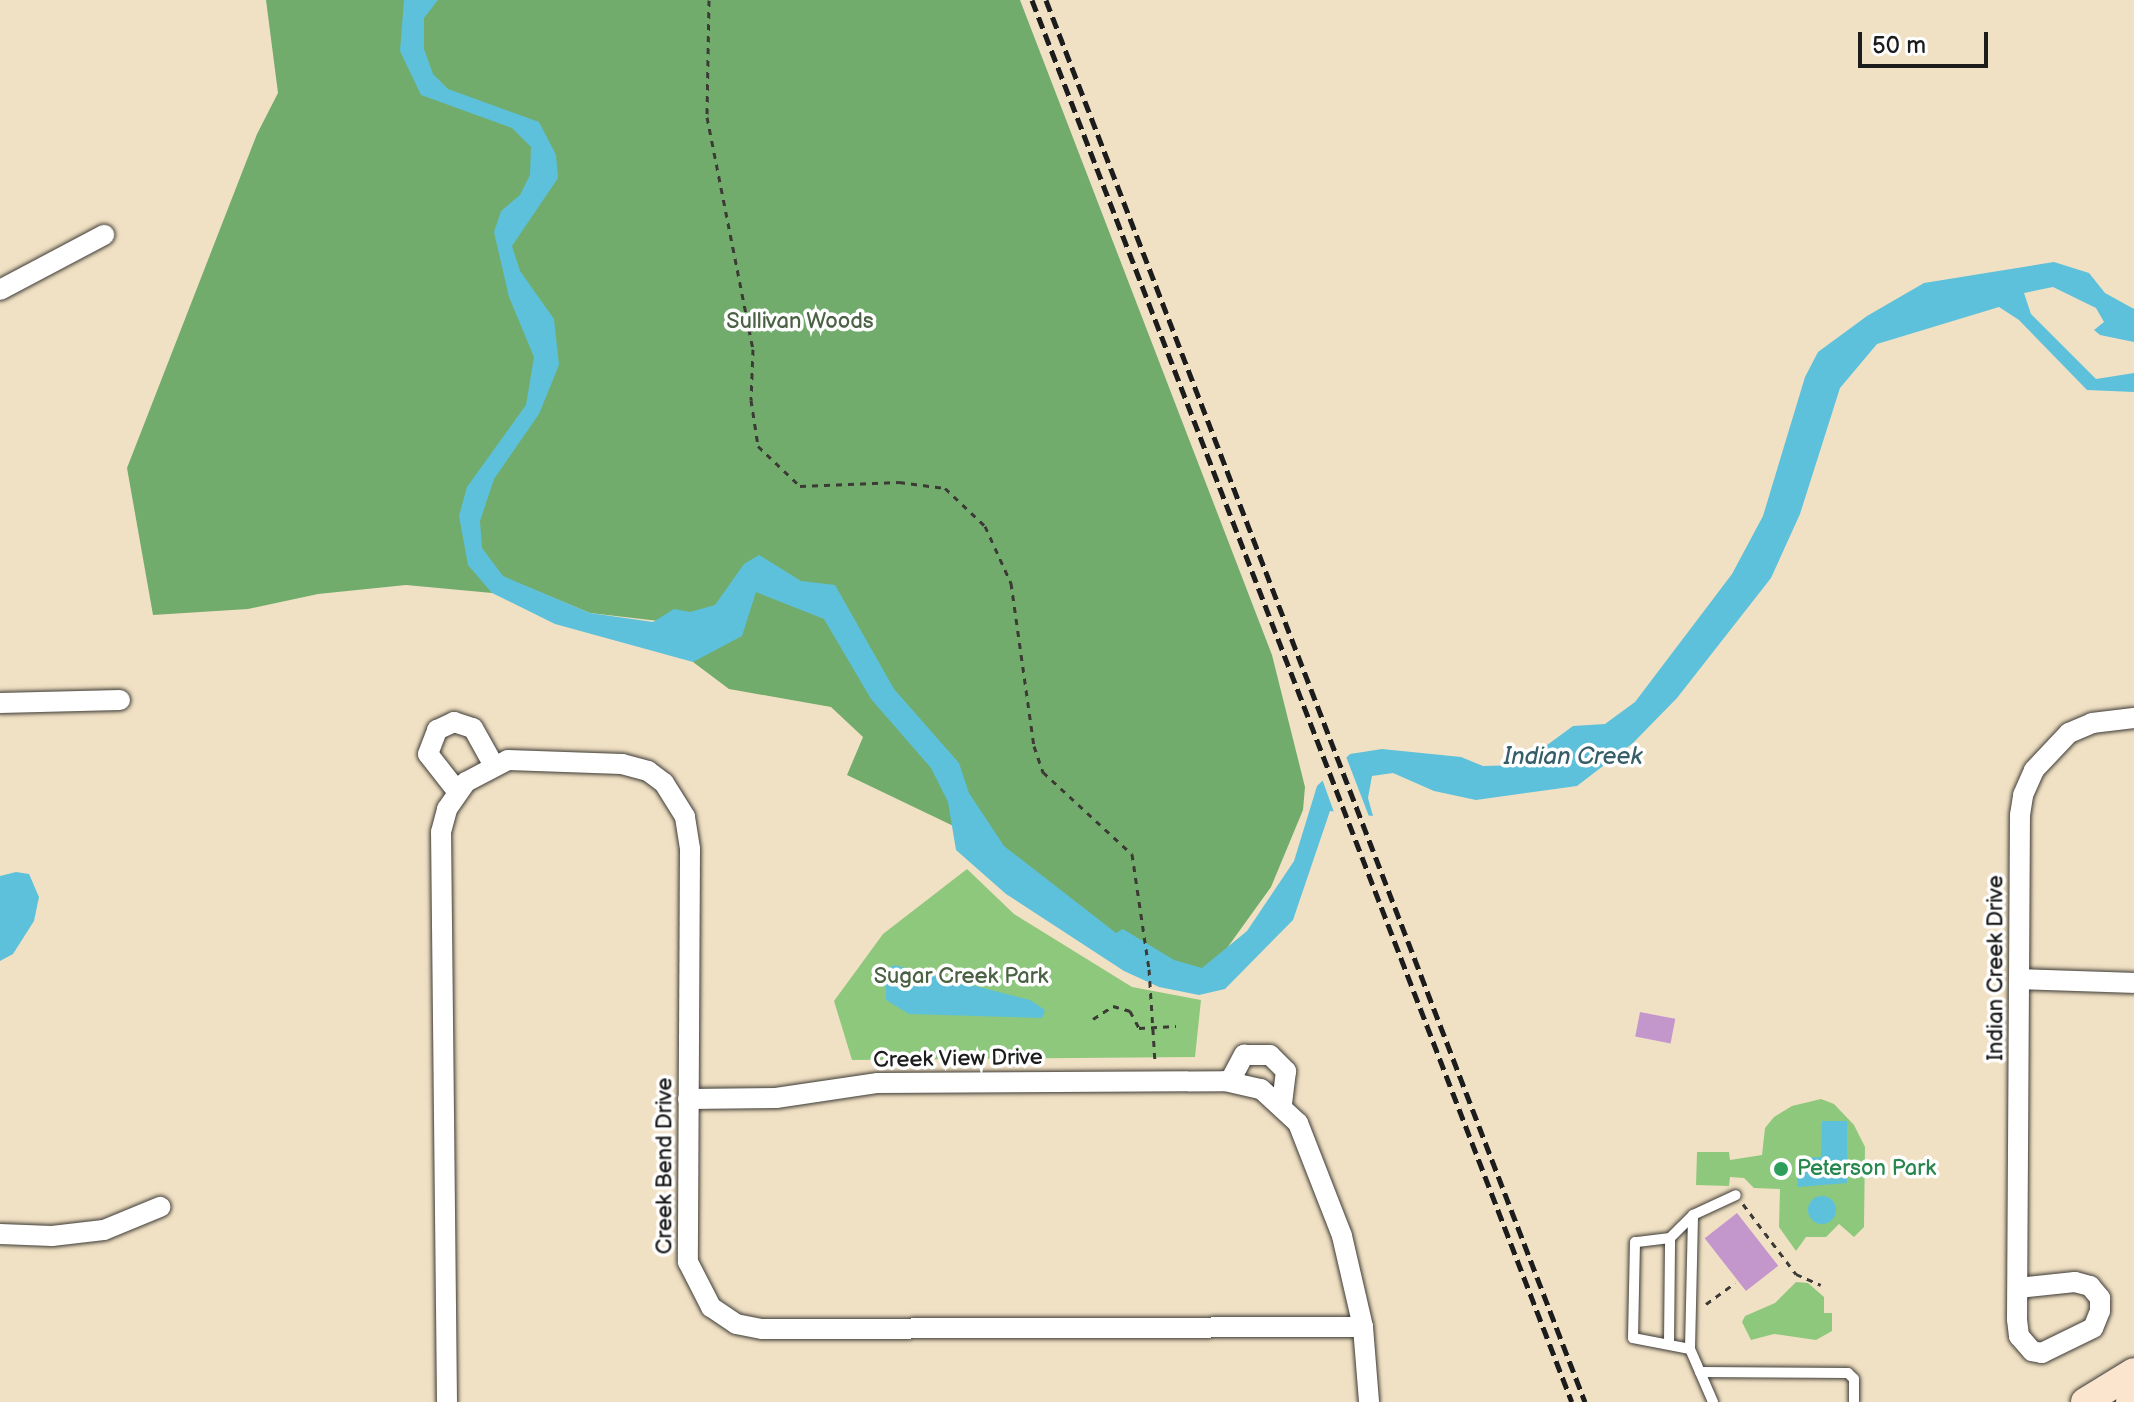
<!DOCTYPE html>
<style>
body{margin:0}
#map{position:relative;width:2134px;height:1402px;overflow:hidden;background:#f1e1c4;font-family:"Balsamiq Sans",sans-serif}
div>[style]{position:absolute}
.green>*{inset:0;background:#8ec87d}
.forest>*{inset:0;background:#72ac6c}
.water>*{inset:0;background:#5dc1db}
.round{border-radius:50%}
.pier>*{inset:0;background:#f1e1c4}
.building>*{inset:0;background:#c497cc;transform-origin:0 0}
.path>*{height:3px;margin-top:-1.5px;transform-origin:0;background:repeating-linear-gradient(90deg,#3c3a35 0 6px,transparent 0 12px)}
.roads{filter:drop-shadow(0 0 2px #3c3a35) drop-shadow(0 0 2px #3c3a35)}
.lane>*{height:10px;margin:-5px;padding:0 5px;transform-origin:5px;border-radius:5px;background:#fff}
.street>*{height:20px;margin:-10px;padding:0 10px;transform-origin:10px;border-radius:10px;background:#fff}
.secondary>*{height:28px;margin:-14px;padding:0 14px;transform-origin:14px;border-radius:14px;background:#fbe5cf}
.rail>*{height:5px;margin-top:-2.5px;transform-origin:0;background:repeating-linear-gradient(90deg,#1c1c1c 0 12px,transparent 0 18px)}
.dots>*{width:22px;height:22px;translate:-50% -50%;box-sizing:border-box;border:4px solid #fff;border-radius:50%}
span{translate:-50% -50%;white-space:nowrap;text-align:center;line-height:1.15;-webkit-text-stroke:7px #fff;paint-order:stroke}
.park-label{font-size:22px;color:#4a6143}
.street-label{font-size:22px;color:#1c1c1c}
.leisure-label{font-size:22px;color:#27864d}
.left{translate:0 -50%;text-align:left}
.water-label{font-size:24px;color:#365e68;font-style:italic}
.scale{position:absolute;left:1858px;top:32px;width:130px;height:36px;box-sizing:border-box;border:4px solid #1c1c1c;border-top:0;padding-left:10px;font-size:24px;line-height:28px;white-space:nowrap;color:#1c1c1c;-webkit-text-stroke:6px #fff;paint-order:stroke}
</style>
<div id="map">
<div class="green">
<i style="clip-path:polygon(967px 869px,1014px 914px,1132px 987px,1201px 1000px,1195px 1057px,852px 1060px,834px 1001px,883px 934px)"></i>
<i style="clip-path:polygon(1821px 1099px,1834px 1104px,1854px 1125px,1865px 1147px,1864px 1227px,1854px 1237px,1839px 1224px,1826px 1237px,1806px 1237px,1796px 1251px,1779px 1227px,1780px 1189px,1754px 1188px,1744px 1178px,1730px 1177px,1729px 1186px,1696px 1185px,1697px 1152px,1729px 1152px,1730px 1160px,1762px 1155px,1765px 1128px,1774px 1117px,1792px 1106px)"></i>
<i style="clip-path:polygon(1796px 1282px,1808px 1283px,1824px 1297px,1824px 1313px,1832px 1313px,1832px 1331px,1816px 1340px,1774px 1334px,1751px 1340px,1742px 1322px,1745px 1316px,1775px 1303px)"></i>
</div>
<div class="forest">
<i style="clip-path:polygon(266px 0,1020px 0,1272px 655px,1305px 787px,1303px 810px,1271px 887px,1204px 980px,1171px 981px,991px 844px,847px 775px,863px 737px,831px 707px,729px 689px,693px 662px,693px 625px,590px 613px,503px 577px,492px 593px,406px 585px,318px 594px,248px 609px,153px 615px,127px 468px,257px 134px,278px 93px)"></i>
</div>
<div class="water">
<i style="clip-path:polygon(404px 0,438px 0,424px 18px,424px 49px,433px 74px,448px 89px,539px 122px,556px 155px,558px 178px,512px 246px,520px 271px,554px 319px,559px 365px,539px 414px,494px 479px,480px 521px,482px 548px,503px 576px,590px 613px,653px 622px,674px 609px,690px 612px,715px 605px,744px 564px,759px 555px,801px 581px,835px 585px,894px 689px,959px 763px,969px 793px,1004px 846px,1116px 933px,1123px 929px,1174px 960px,1202px 968px,1247px 931px,1294px 861px,1317px 786px,1350px 754px,1382px 749px,1461px 757px,1483px 766px,1520px 765px,1573px 726px,1605px 724px,1635px 702px,1732px 574px,1763px 516px,1805px 377px,1818px 352px,1867px 316px,1924px 283px,2054px 262px,2089px 273px,2105px 293px,2134px 309px,2134px 342px,2100px 335px,2094px 330px,2104px 322px,2096px 308px,2053px 287px,2024px 293px,2031px 314px,2096px 379px,2134px 373px,2134px 392px,2087px 390px,2019px 320px,1999px 307px,1877px 344px,1840px 388px,1800px 514px,1771px 578px,1677px 698px,1633px 743px,1577px 786px,1476px 800px,1434px 791px,1393px 773px,1372px 776px,1368px 798px,1373px 816px,1330px 811px,1293px 920px,1225px 989px,1199px 995px,1159px 987px,1124px 971px,1006px 894px,956px 850px,948px 802px,931px 768px,871px 699px,824px 619px,756px 592px,742px 636px,693px 662px,555px 624px,492px 593px,468px 565px,459px 516px,467px 487px,526px 405px,534px 357px,509px 297px,494px 232px,501px 211px,520px 195px,530px 175px,531px 147px,512px 128px,421px 95px,400px 51px)"></i>
<i style="clip-path:polygon(16px 872px,29px 874px,39px 897px,34px 921px,13px 954px,0 961px,0 876px)"></i>
<i style="clip-path:polygon(894px 965px,1030px 1000px,1045px 1010px,1042px 1018px,909px 1014px,886px 1000px,886px 970px)"></i>
<i style="clip-path:polygon(1822px 1121px,1847px 1121px,1847px 1183px,1797px 1187px,1799px 1158px,1821px 1157px)"></i>
<i class="round" style="left:1808px;top:1196px;width:28px;height:28px"></i>
</div>
<div class="pier">
<i style="clip-path:polygon(1345px 754px,1370px 819px,1335px 815px,1321px 776px)"></i>
</div>
<div class="building">
<i style="left:1640px;top:1012px;width:36px;height:25px;rotate:11deg"></i>
<i style="left:1737px;top:1213px;width:67px;height:41px;rotate:52deg"></i>
</div>
<div class="path">
<i style="left:709px;top:0;width:117px;rotate:91deg"></i>
<i style="left:707px;top:117px;width:237px;rotate:78.8deg"></i>
<i style="left:753px;top:349px;width:51px;rotate:92.2deg"></i>
<i style="left:751px;top:400px;width:47px;rotate:81.3deg"></i>
<i style="left:758px;top:446px;width:58px;rotate:43.6deg"></i>
<i style="left:800px;top:486px;width:99px;rotate:-2.3deg"></i>
<i style="left:899px;top:482px;width:46px;rotate:7.4deg"></i>
<i style="left:945px;top:488px;width:55px;rotate:43.5deg"></i>
<i style="left:985px;top:526px;width:63px;rotate:65.5deg"></i>
<i style="left:1011px;top:583px;width:165px;rotate:82deg"></i>
<i style="left:1034px;top:746px;width:28px;rotate:71deg"></i>
<i style="left:1043px;top:772px;width:121px;rotate:42.7deg"></i>
<i style="left:1132px;top:854px;width:116px;rotate:81.6deg"></i>
<i style="left:1149px;top:969px;width:93px;rotate:86.3deg"></i>
<i style="left:1093px;top:1019px;width:24px;rotate:-33deg"></i>
<i style="left:1113px;top:1006px;width:18px;rotate:16deg"></i>
<i style="left:1130px;top:1011px;width:19px;rotate:62deg"></i>
<i style="left:1139px;top:1028px;width:37px;rotate:-3deg"></i>
<i style="left:1743px;top:1204px;width:88px;rotate:52.9deg"></i>
<i style="left:1796px;top:1274px;width:27px;rotate:24deg"></i>
<i style="left:1706px;top:1304px;width:36px;rotate:-36deg"></i>
</div>
<div class="roads">
<div class="lane">
<i style="left:1670px;top:1238px;width:33px;rotate:-45deg"></i>
<i style="left:1669px;top:1342px;width:104px;rotate:-89.4deg"></i>
<i style="left:1670px;top:1238px;width:35px;rotate:173deg"></i>
<i style="left:1635px;top:1242px;width:96px;rotate:91.2deg"></i>
<i style="left:1633px;top:1338px;width:58px;rotate:10.9deg"></i>
<i style="left:1690px;top:1349px;width:58px;rotate:66.5deg"></i>
<i style="left:1690px;top:1349px;width:134px;rotate:-88.7deg"></i>
<i style="left:1693px;top:1215px;width:47px;rotate:-24.9deg"></i>
<i style="left:1700px;top:1372px;width:148px;rotate:0.4deg"></i>
<i style="left:1848px;top:1373px;width:8px;rotate:45deg"></i>
<i style="left:1854px;top:1379px;width:23px;rotate:90deg"></i>
</div>
<div class="street">
<i style="left:0;top:290px;width:118px;rotate:-27.9deg"></i>
<i style="left:0;top:703px;width:120px;rotate:-1.4deg"></i>
<i style="left:457px;top:791px;width:47px;rotate:-128.1deg"></i>
<i style="left:428px;top:754px;width:26px;rotate:-69deg"></i>
<i style="left:437px;top:730px;width:19px;rotate:-25deg"></i>
<i style="left:454px;top:722px;width:20px;rotate:18deg"></i>
<i style="left:473px;top:728px;width:41px;rotate:60.9deg"></i>
<i style="left:2019px;top:979px;width:115px;rotate:2deg"></i>
<i style="left:1230px;top:1081px;width:30px;rotate:-62deg"></i>
<i style="left:1244px;top:1055px;width:26px"></i>
<i style="left:1270px;top:1055px;width:23px;rotate:45deg"></i>
<i style="left:1286px;top:1071px;width:32px;rotate:97deg"></i>
<i style="left:688px;top:1099px;width:88px;rotate:-0.7deg"></i>
<i style="left:776px;top:1098px;width:103px;rotate:-8.4deg"></i>
<i style="left:878px;top:1083px;width:347px;rotate:-0.3deg"></i>
<i style="left:1225px;top:1081px;width:37px;rotate:13deg"></i>
<i style="left:1261px;top:1089px;width:50px;rotate:42.6deg"></i>
<i style="left:1298px;top:1123px;width:121px;rotate:68.7deg"></i>
<i style="left:1342px;top:1236px;width:93px;rotate:77deg"></i>
<i style="left:1363px;top:1327px;width:75px;rotate:85.4deg"></i>
<i style="left:0;top:1234px;width:52px;rotate:2.2deg"></i>
<i style="left:52px;top:1236px;width:52px;rotate:-6.6deg"></i>
<i style="left:104px;top:1230px;width:61px;rotate:-22.3deg"></i>
<i style="left:2018px;top:1288px;width:57px;rotate:-6deg"></i>
<i style="left:2075px;top:1282px;width:16px;rotate:15deg"></i>
<i style="left:2090px;top:1286px;width:16px;rotate:50deg"></i>
<i style="left:2100px;top:1298px;width:13px;rotate:90deg"></i>
<i style="left:2100px;top:1311px;width:18px;rotate:112deg"></i>
<i style="left:2093px;top:1328px;width:57px;rotate:153.9deg"></i>
<i style="left:2042px;top:1353px;width:10px;rotate:-169deg"></i>
<i style="left:2032px;top:1351px;width:20px;rotate:-131deg"></i>
<i style="left:2019px;top:1336px;width:17px;rotate:-97deg"></i>
<i style="left:2017px;top:1319px;width:504px;rotate:-89.66deg"></i>
<i style="left:2020px;top:815px;width:20px;rotate:-81deg"></i>
<i style="left:2023px;top:795px;width:27px;rotate:-66deg"></i>
<i style="left:2034px;top:770px;width:51px;rotate:-46.6deg"></i>
<i style="left:2069px;top:733px;width:25px;rotate:-23deg"></i>
<i style="left:2092px;top:723px;width:42px;rotate:-6.8deg"></i>
<i style="left:447px;top:1402px;width:570px;rotate:-90.6deg"></i>
<i style="left:441px;top:832px;width:24px;rotate:-75deg"></i>
<i style="left:447px;top:809px;width:33px;rotate:-55deg"></i>
<i style="left:466px;top:782px;width:47px;rotate:-27.6deg"></i>
<i style="left:508px;top:760px;width:114px;rotate:2deg"></i>
<i style="left:622px;top:764px;width:27px;rotate:15deg"></i>
<i style="left:648px;top:771px;width:20px;rotate:37deg"></i>
<i style="left:664px;top:783px;width:40px;rotate:58deg"></i>
<i style="left:685px;top:817px;width:32px;rotate:81deg"></i>
<i style="left:690px;top:849px;width:413px;rotate:90.3deg"></i>
<i style="left:688px;top:1262px;width:51px;rotate:62.9deg"></i>
<i style="left:711px;top:1307px;width:30px;rotate:34deg"></i>
<i style="left:736px;top:1324px;width:26px;rotate:11deg"></i>
<i style="left:762px;top:1329px;width:601px;rotate:-0.19deg"></i>
</div>
<div class="secondary">
<i style="left:2085px;top:1402px;width:57px;rotate:-31.5deg"></i>
<i style="left:2130px;top:1402px;width:4px;rotate:-27deg"></i>
</div>
</div>
<div class="rail">
<i style="left:1032px;top:0;width:1502px;rotate:68.94deg"></i>
<i style="left:1046px;top:0;width:1502px;rotate:68.97deg"></i>
</div>
<div class="dots">
<i style="left:1781px;top:1169px;background:#2e9e5b"></i>
</div>
<div class="park-label">
<span style="left:800px;top:322px">Sullivan Woods</span>
<span style="left:961px;top:977px">Sugar Creek Park</span>
</div>
<div class="street-label">
<span style="left:1996px;top:968px;rotate:-90deg">Indian Creek Drive</span>
<span style="left:958px;top:1059px;rotate:-1deg">Creek View Drive</span>
<span style="left:665px;top:1166px;rotate:-90deg">Creek Bend Drive</span>
</div>
<div class="leisure-label">
<span class="left" style="left:1797px;top:1169px">Peterson Park</span>
</div>
<div class="water-label">
<span style="left:1573px;top:757px">Indian Creek</span>
</div>
<div class="scale">50 m</div>
</div>
